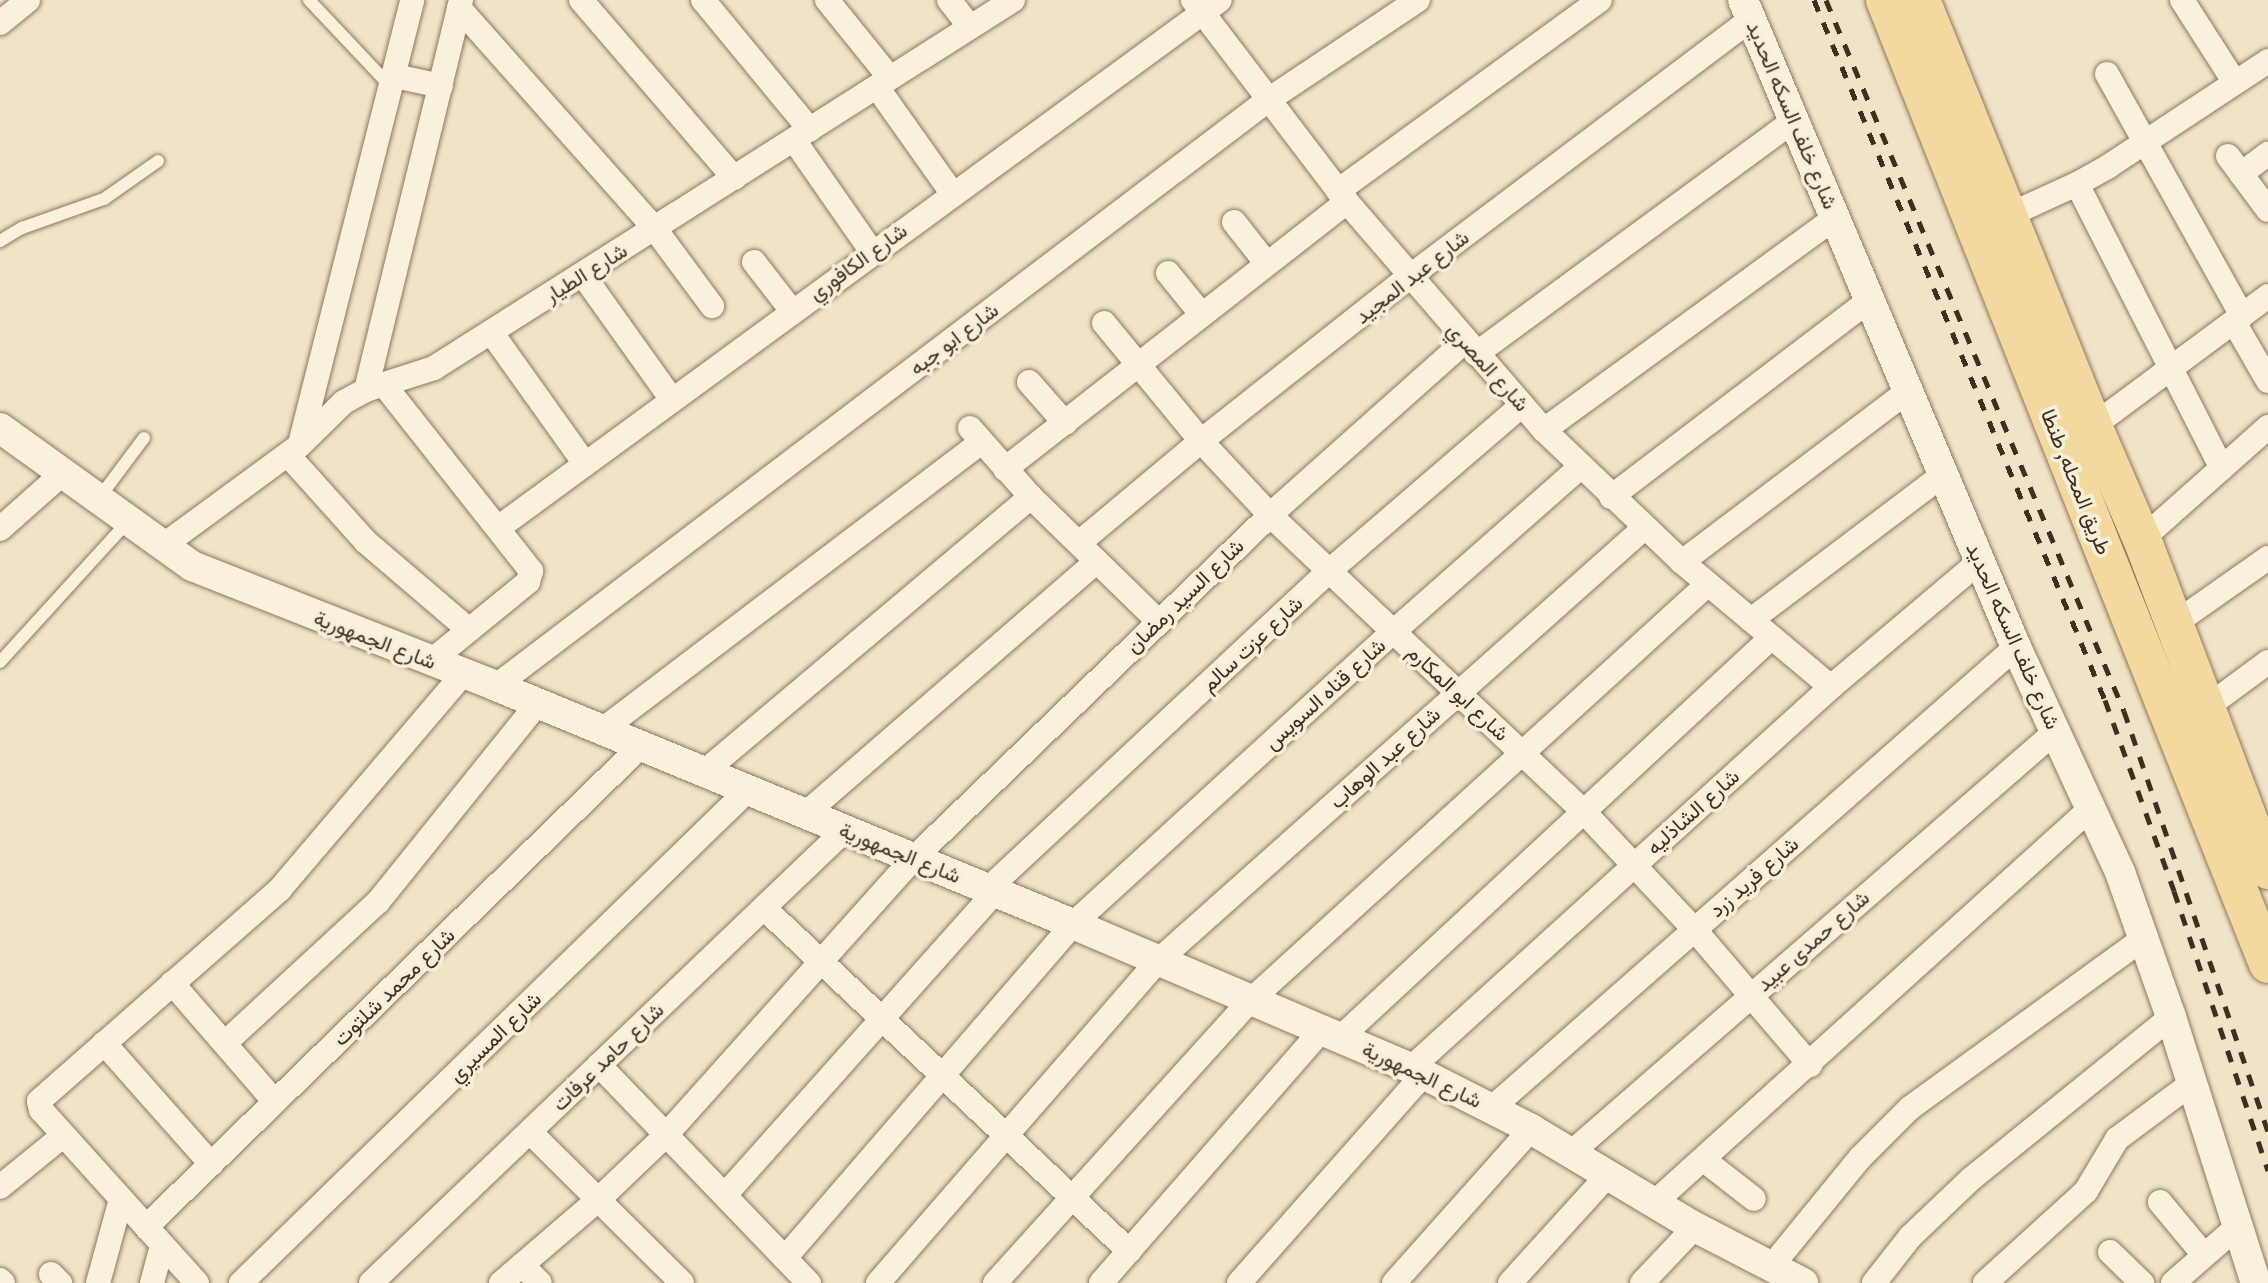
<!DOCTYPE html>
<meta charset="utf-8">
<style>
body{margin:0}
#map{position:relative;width:2268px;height:1283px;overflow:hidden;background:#f0e4c8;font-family:Merriweather,Vazirmatn,serif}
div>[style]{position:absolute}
.roads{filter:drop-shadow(0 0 2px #8d765c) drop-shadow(0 0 2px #8d765c)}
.service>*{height:12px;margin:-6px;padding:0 6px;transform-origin:6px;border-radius:6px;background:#faf1dc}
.minor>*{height:24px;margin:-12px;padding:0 12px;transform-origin:12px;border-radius:12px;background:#faf1dc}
.tertiary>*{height:30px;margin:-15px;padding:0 15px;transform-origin:15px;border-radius:15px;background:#faf1dc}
.primary>*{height:38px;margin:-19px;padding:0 19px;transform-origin:19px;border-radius:19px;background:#f3d9a0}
.rail>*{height:5px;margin-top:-2.5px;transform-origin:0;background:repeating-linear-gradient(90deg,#3d2e20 0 12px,transparent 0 24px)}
span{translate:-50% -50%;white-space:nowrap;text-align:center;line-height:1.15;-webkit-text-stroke:7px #f7eed8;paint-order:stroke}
.street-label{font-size:21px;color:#3d2e20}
</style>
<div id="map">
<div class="roads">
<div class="service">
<i style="left:309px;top:0;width:121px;rotate:46.7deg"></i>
<i style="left:0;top:241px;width:26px;rotate:-31deg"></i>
<i style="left:22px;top:228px;width:87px;rotate:-19.5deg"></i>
<i style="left:104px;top:199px;width:66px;rotate:-35.1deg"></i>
<i style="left:99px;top:498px;width:75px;rotate:-53.1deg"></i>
<i style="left:0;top:662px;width:192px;rotate:-47.7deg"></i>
</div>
<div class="minor">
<i style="left:581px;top:0;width:235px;rotate:49.3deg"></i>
<i style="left:703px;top:0;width:168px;rotate:50.5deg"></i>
<i style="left:827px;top:0;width:100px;rotate:51.1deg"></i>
<i style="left:949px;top:0;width:34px;rotate:52deg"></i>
<i style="left:1193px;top:0;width:254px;rotate:52.7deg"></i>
<i style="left:1347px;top:202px;width:301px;rotate:49.2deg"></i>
<i style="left:1544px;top:430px;width:191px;rotate:43.7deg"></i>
<i style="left:1682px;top:562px;width:194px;rotate:40deg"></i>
<i style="left:2182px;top:0;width:98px;rotate:57.4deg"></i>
<i style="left:459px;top:8px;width:295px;rotate:48.4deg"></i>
<i style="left:655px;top:229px;width:96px;rotate:53.5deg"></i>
<i style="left:0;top:23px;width:36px;rotate:-39deg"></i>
<i style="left:2107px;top:74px;width:277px;rotate:60.8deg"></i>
<i style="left:395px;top:76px;width:47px;rotate:12.3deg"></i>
<i style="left:877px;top:87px;width:130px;rotate:54.7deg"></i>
<i style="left:794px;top:140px;width:136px;rotate:55.1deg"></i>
<i style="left:2228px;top:156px;width:67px;rotate:53.5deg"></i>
<i style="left:2241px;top:174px;width:34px;rotate:-37deg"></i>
<i style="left:2077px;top:184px;width:319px;rotate:63deg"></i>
<i style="left:1338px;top:191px;width:324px;rotate:-36.1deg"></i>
<i style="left:2007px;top:216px;width:77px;rotate:-24.6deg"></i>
<i style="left:2077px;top:184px;width:37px;rotate:-29deg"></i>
<i style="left:2109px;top:166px;width:191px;rotate:-33.4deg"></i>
<i style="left:1234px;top:222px;width:53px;rotate:51.8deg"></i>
<i style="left:754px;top:262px;width:62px;rotate:52.2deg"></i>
<i style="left:1168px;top:273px;width:54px;rotate:51deg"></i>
<i style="left:583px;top:275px;width:153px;rotate:54.5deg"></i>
<i style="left:2234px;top:322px;width:68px;rotate:60deg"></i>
<i style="left:1104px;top:323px;width:153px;rotate:50.6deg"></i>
<i style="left:1201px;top:441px;width:101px;rotate:47deg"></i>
<i style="left:1270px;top:515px;width:432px;rotate:43.4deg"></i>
<i style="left:1584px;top:812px;width:161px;rotate:46.8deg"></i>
<i style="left:1694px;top:929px;width:179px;rotate:49.5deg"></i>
<i style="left:491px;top:332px;width:162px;rotate:54.5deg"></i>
<i style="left:1476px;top:354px;width:395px;rotate:-36.3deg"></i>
<i style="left:1029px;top:382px;width:55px;rotate:48.7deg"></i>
<i style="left:385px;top:386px;width:236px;rotate:51.7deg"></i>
<i style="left:531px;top:571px;width:11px;rotate:105deg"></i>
<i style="left:528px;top:582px;width:125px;rotate:140.8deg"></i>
<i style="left:366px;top:390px;width:401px;rotate:-76.3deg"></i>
<i style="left:2093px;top:426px;width:218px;rotate:-36.6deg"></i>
<i style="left:970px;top:428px;width:92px;rotate:48.5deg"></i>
<i style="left:1031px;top:497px;width:177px;rotate:44.3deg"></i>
<i style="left:1544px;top:430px;width:360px;rotate:-36.1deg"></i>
<i style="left:300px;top:444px;width:458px;rotate:-75.8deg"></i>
<i style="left:288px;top:455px;width:117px;rotate:48.1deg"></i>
<i style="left:366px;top:542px;width:135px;rotate:40.5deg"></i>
<i style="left:1005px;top:469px;width:434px;rotate:-38deg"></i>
<i style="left:1611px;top:497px;width:325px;rotate:-37.3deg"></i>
<i style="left:498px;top:528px;width:894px;rotate:-36.18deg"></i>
<i style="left:0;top:529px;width:84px;rotate:-41.6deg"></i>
<i style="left:2142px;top:539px;width:169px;rotate:-41.6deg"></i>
<i style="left:1079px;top:543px;width:159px;rotate:-39.9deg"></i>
<i style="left:1201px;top:441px;width:265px;rotate:-38.3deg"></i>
<i style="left:1409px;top:277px;width:428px;rotate:-37deg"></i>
<i style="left:164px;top:545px;width:167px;rotate:-36.3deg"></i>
<i style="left:299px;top:446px;width:63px;rotate:-44.4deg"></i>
<i style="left:344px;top:402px;width:25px;rotate:-29deg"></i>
<i style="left:366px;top:390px;width:71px;rotate:-17.9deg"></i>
<i style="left:434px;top:368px;width:686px;rotate:-32.44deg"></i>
<i style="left:1682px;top:562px;width:283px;rotate:-37.1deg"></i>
<i style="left:1751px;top:620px;width:241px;rotate:-37.1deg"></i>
<i style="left:2174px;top:624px;width:115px;rotate:-35.1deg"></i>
<i style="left:496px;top:686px;width:969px;rotate:-37.2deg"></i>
<i style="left:1268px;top:100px;width:180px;rotate:-33.7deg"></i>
<i style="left:2207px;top:707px;width:76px;rotate:-36.4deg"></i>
<i style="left:602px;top:730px;width:476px;rotate:-37.2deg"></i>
<i style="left:704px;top:772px;width:427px;rotate:-40.1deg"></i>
<i style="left:805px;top:814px;width:386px;rotate:-40.9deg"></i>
<i style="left:988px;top:889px;width:465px;rotate:-43deg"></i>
<i style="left:1328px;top:572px;width:256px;rotate:-40.7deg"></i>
<i style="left:764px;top:908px;width:501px;rotate:43.22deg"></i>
<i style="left:172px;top:983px;width:157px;rotate:49.1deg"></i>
<i style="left:1340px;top:1038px;width:589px;rotate:-42.87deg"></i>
<i style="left:104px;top:1043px;width:162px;rotate:48.5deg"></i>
<i style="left:225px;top:1043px;width:208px;rotate:-42.7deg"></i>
<i style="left:378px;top:902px;width:254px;rotate:-51.2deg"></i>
<i style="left:599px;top:1065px;width:303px;rotate:46.1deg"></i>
<i style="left:1411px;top:1068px;width:567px;rotate:-42.21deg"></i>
<i style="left:1831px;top:687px;width:195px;rotate:-40.2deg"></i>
<i style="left:1492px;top:1108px;width:698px;rotate:-41.34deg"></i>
<i style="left:530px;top:1132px;width:214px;rotate:44.8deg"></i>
<i style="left:1572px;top:1152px;width:640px;rotate:-41.01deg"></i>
<i style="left:1704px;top:1160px;width:63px;rotate:38deg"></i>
<i style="left:0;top:1187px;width:82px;rotate:-39.1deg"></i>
<i style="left:725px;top:1195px;width:406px;rotate:-48.3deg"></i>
<i style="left:1655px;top:1202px;width:588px;rotate:-42.1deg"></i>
<i style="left:2160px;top:1202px;width:69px;rotate:50.3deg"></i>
<i style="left:146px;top:1227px;width:690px;rotate:-44.18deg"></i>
<i style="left:2110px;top:1252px;width:45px;rotate:44.1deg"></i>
<i style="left:785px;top:1258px;width:441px;rotate:-49.2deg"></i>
<i style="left:1073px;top:924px;width:433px;rotate:-42.4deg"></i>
<i style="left:1393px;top:632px;width:249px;rotate:-41.4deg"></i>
<i style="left:522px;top:1265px;width:25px;rotate:45deg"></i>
<i style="left:1771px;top:1267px;width:141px;rotate:-50.8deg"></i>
<i style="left:1860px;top:1158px;width:71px;rotate:-45deg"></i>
<i style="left:1910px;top:1108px;width:289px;rotate:-36deg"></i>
<i style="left:51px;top:1274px;width:13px;rotate:45deg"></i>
<i style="left:0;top:1280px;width:4px;rotate:45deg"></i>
<i style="left:98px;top:1283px;width:87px;rotate:-74.7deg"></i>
<i style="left:152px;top:1283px;width:39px;rotate:-75deg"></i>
<i style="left:197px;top:1283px;width:233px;rotate:-132deg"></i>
<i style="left:41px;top:1110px;width:9px;rotate:-103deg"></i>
<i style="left:39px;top:1101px;width:321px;rotate:-41.3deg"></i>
<i style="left:280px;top:889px;width:284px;rotate:-49.6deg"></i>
<i style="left:241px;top:1283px;width:707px;rotate:-44.2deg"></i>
<i style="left:371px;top:1283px;width:656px;rotate:-43.7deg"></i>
<i style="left:501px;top:1283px;width:128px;rotate:-40.6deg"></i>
<i style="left:598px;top:1200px;width:94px;rotate:-43.7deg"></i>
<i style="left:666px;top:1135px;width:370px;rotate:-48.2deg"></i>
<i style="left:913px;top:859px;width:496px;rotate:-43.9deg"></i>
<i style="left:1270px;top:515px;width:261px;rotate:-41.7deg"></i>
<i style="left:878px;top:1283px;width:428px;rotate:-49deg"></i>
<i style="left:1159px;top:960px;width:649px;rotate:-41.69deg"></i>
<i style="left:995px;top:1283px;width:382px;rotate:-47.9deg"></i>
<i style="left:1251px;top:1000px;width:618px;rotate:-42.31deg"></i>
<i style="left:1101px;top:1283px;width:336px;rotate:-48.9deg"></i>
<i style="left:1239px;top:1283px;width:279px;rotate:-48.5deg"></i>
<i style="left:1394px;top:1283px;width:206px;rotate:-48.3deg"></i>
<i style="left:1510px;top:1283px;width:147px;rotate:-47.8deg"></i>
<i style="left:1642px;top:1283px;width:77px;rotate:-46.6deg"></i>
<i style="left:1874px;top:1283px;width:58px;rotate:-52deg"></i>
<i style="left:1910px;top:1237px;width:84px;rotate:-43.6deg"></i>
<i style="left:1971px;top:1179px;width:257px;rotate:-39deg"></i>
<i style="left:1985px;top:1283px;width:137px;rotate:-42.3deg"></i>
<i style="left:2086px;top:1191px;width:61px;rotate:-59.2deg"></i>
<i style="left:2117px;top:1139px;width:94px;rotate:-36.7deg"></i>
<i style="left:2173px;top:1283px;width:86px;rotate:-41.2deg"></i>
</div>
<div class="tertiary">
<i style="left:1743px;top:0;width:702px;rotate:67.12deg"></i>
<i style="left:2016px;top:647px;width:248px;rotate:65.2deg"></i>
<i style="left:2120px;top:872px;width:154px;rotate:70.6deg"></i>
<i style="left:2171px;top:1017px;width:279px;rotate:72.3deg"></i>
<i style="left:0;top:428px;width:236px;rotate:35.7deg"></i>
<i style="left:192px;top:566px;width:327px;rotate:21.5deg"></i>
<i style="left:496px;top:686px;width:624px;rotate:22.42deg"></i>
<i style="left:1073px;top:924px;width:367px;rotate:23.1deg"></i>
<i style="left:1411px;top:1068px;width:135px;rotate:26.9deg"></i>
<i style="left:1531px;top:1129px;width:191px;rotate:30.9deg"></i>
<i style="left:1695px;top:1227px;width:122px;rotate:27.4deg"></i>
</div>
<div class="primary">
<i style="left:1885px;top:0;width:1037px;rotate:68.33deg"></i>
<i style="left:1921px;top:0;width:459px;rotate:68deg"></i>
<i style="left:2093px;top:426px;width:123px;rotate:66.6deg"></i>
<i style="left:2142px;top:539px;width:354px;rotate:69.2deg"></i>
</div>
</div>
<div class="rail">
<i style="left:1814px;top:0;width:758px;rotate:67.43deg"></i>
<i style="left:2105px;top:700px;width:203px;rotate:70.1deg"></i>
<i style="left:2174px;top:891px;width:295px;rotate:71.4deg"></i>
<i style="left:1826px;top:0;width:771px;rotate:67.26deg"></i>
<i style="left:2124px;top:711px;width:444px;rotate:71.1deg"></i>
</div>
<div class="street-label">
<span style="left:1792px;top:115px;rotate:67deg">شارع خلف السكه الحديد</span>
<span style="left:858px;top:262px;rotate:-36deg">شارع الكافوري</span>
<span style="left:586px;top:273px;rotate:-32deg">شارع الطيار</span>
<span style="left:1412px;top:277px;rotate:-38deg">شارع عبد المجيد</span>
<span style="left:954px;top:339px;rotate:-37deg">شارع ابو جبه</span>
<span style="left:1488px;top:367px;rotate:48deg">شارع المصري</span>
<span style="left:2076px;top:482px;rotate:68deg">طريق المحله, طنطا</span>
<span style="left:1185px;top:596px;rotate:-44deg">شارع السيد رمضان</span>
<span style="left:2013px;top:636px;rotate:66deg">شارع خلف السكه الحديد</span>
<span style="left:375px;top:640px;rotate:21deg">شارع الجمهورية</span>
<span style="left:1252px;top:644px;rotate:-43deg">شارع عزت سالم</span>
<span style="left:1458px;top:693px;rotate:43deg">شارع ابو المكارم</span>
<span style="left:1325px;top:694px;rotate:-42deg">شارع قناه السويس</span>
<span style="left:1385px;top:758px;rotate:-42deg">شارع عبد الوهاب</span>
<span style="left:1693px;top:812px;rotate:-42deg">شارع الشاذليه</span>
<span style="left:900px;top:853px;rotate:22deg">شارع الجمهورية</span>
<span style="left:1754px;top:877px;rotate:-41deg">شارع فريد زرد</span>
<span style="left:1813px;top:941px;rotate:-41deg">شارع حمدى عبيد</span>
<span style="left:394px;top:987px;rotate:-44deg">شارع محمد شلتوت</span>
<span style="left:495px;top:1037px;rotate:-44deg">شارع المسيري</span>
<span style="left:608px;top:1057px;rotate:-44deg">شارع حامد عرفات</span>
<span style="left:1422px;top:1075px;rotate:25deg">شارع الجمهورية</span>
</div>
</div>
